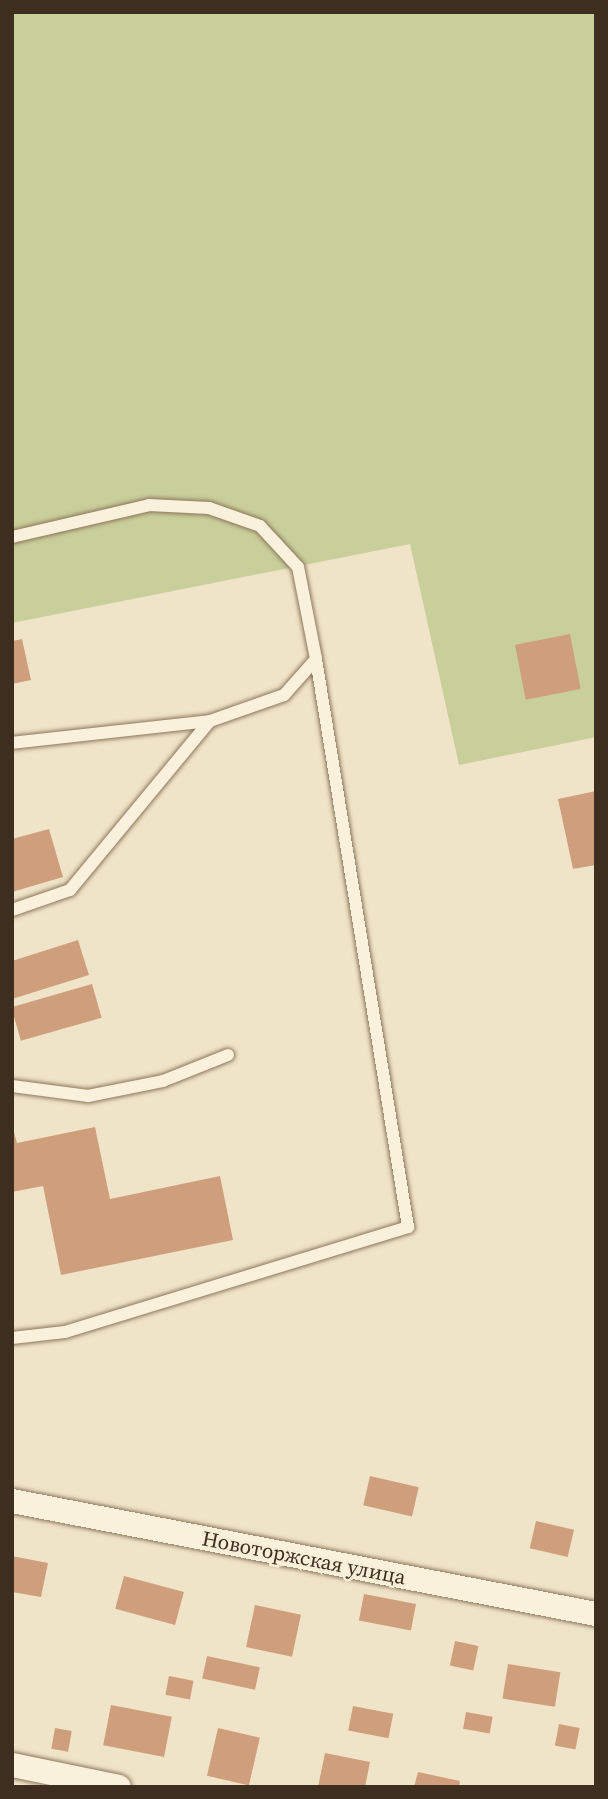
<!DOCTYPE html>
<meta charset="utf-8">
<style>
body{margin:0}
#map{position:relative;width:608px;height:1799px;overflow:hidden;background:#f0e4c8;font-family:"Source Serif 4",serif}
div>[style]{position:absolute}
.green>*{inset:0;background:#c9cf9b}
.building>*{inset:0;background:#cf9f7d;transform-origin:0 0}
.roads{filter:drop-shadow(0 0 2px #8d765c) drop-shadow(0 0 2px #8d765c)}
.lane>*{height:12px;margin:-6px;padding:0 6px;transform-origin:6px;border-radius:6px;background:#faf1dc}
.street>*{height:24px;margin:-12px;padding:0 12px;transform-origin:12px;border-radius:12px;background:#faf1dc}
span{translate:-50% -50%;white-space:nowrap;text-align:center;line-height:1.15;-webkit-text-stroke:5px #f7eed8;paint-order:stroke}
.street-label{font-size:21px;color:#3d2e20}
.frame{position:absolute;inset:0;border:14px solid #3d2e20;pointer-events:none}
</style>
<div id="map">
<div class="green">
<i style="clip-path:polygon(12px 12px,596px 12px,596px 737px,459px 765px,410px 544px,12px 623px)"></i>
</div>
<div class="building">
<i style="left:570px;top:634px;width:56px;height:56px;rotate:79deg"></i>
<i style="clip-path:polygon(22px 639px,31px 680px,12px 684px,12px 641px)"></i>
<i style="clip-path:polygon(596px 791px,596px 865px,573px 869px,558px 799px)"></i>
<i style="clip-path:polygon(49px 829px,63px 877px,12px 892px,12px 839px)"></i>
<i style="clip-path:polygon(78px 940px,89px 975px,12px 999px,12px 961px)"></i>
<i style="left:92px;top:984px;width:35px;height:84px;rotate:74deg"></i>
<i style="clip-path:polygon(12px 1125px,17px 1143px,95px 1127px,110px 1199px,220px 1176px,233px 1240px,61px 1275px,43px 1186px,12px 1192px)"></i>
<i style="left:370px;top:1476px;width:50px;height:30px;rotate:13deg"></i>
<i style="left:536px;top:1521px;width:39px;height:28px;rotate:13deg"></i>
<i style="clip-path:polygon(12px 1556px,48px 1563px,41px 1597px,12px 1592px)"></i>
<i style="left:124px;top:1576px;width:62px;height:34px;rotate:15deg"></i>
<i style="left:364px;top:1594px;width:53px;height:27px;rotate:11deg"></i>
<i style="left:255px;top:1605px;width:47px;height:43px;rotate:12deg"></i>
<i style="left:455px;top:1641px;width:24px;height:25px;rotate:12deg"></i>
<i style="left:207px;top:1656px;width:54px;height:23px;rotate:12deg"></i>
<i style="left:508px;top:1664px;width:53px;height:35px;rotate:9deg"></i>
<i style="left:169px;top:1676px;width:25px;height:19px;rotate:11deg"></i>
<i style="left:111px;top:1705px;width:62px;height:41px;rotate:11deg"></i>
<i style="left:353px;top:1706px;width:41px;height:25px;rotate:11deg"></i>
<i style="left:466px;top:1712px;width:27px;height:17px;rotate:10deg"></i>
<i style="left:559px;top:1724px;width:21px;height:22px;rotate:11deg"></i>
<i style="left:55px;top:1728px;width:17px;height:21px;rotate:10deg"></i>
<i style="left:218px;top:1728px;width:43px;height:49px;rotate:13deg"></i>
<i style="clip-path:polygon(325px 1753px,370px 1762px,365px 1787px,318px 1787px)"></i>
<i style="clip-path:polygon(418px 1772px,460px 1781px,459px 1787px,414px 1787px)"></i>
</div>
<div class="roads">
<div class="lane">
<i style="left:12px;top:537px;width:141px;rotate:-13.1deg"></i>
<i style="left:149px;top:505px;width:60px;rotate:2.9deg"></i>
<i style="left:209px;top:508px;width:54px;rotate:19.4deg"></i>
<i style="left:260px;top:526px;width:56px;rotate:47.2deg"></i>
<i style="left:298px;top:567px;width:94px;rotate:78.9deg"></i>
<i style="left:316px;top:659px;width:48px;rotate:131.6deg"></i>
<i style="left:284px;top:695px;width:78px;rotate:160.6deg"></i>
<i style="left:210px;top:721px;width:199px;rotate:173.7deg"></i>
<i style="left:12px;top:910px;width:61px;rotate:-19deg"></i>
<i style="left:70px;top:890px;width:219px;rotate:-50.4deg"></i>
<i style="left:12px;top:1086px;width:77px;rotate:7.5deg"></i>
<i style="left:88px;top:1096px;width:76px;rotate:-11.3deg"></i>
<i style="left:163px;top:1081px;width:70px;rotate:-21.8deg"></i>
<i style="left:12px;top:1338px;width:53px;rotate:-6.5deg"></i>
<i style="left:65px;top:1332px;width:359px;rotate:-17deg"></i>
<i style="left:408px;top:1227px;width:575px;rotate:-99.2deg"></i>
</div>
<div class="street">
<i style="left:12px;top:1501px;width:595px;rotate:10.95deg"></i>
<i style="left:12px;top:1765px;width:109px;rotate:11.6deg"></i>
</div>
</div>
<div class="street-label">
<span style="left:304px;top:1558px;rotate:11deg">Новоторжская улица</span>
</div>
<div class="frame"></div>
</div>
